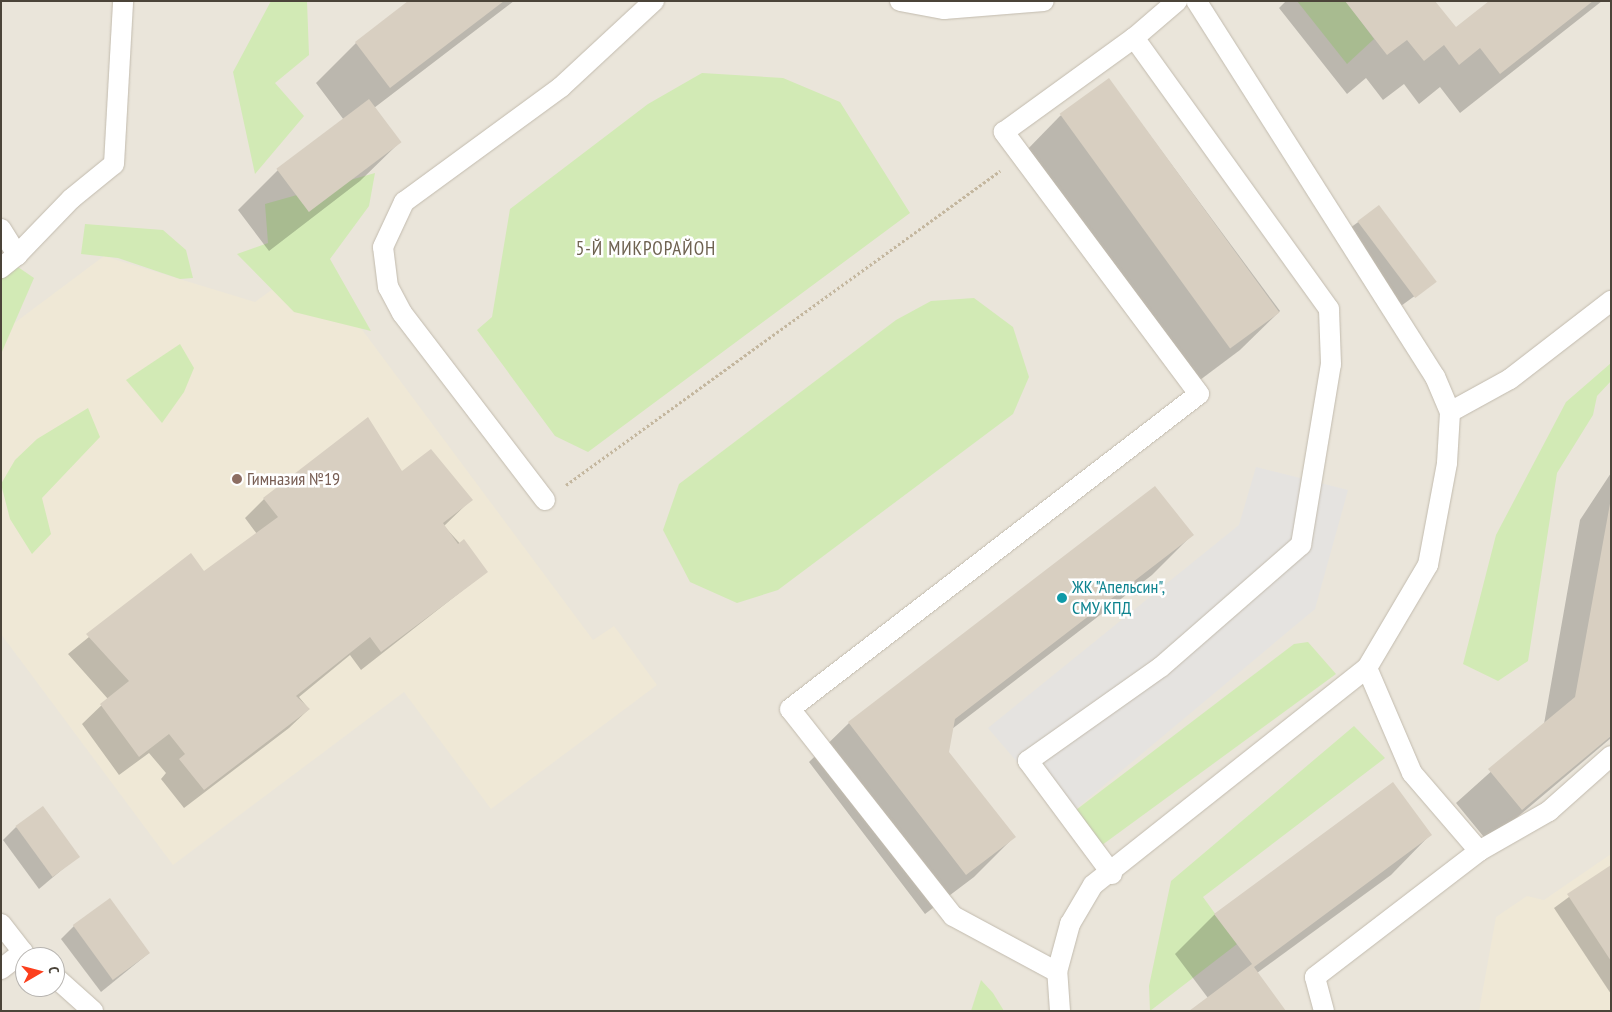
<!DOCTYPE html>
<meta charset="utf-8">
<style>
body{margin:0}
#map{position:relative;width:1612px;height:1012px;overflow:hidden;background:#f6f3ec;font-family:"PT Sans Narrow",sans-serif}
div>[style]{position:absolute}
.residential>*{inset:0;background:#eae5da}
.education>*{inset:0;background:#efe8d6}
.green>*{inset:0;background:#d2eab5}
.parking>*{inset:0;background:#e5e3e0}
.shadow>*{inset:0;background:#0003;transform-origin:0 0}
.building>*{inset:0;background:#d8cfc1;transform-origin:0 0}
.path>*{height:3px;margin-top:-1.5px;transform-origin:0;background:repeating-linear-gradient(90deg,#c4b79f 0 2.5px,transparent 0 5px)}
.roads{filter:drop-shadow(0 0 1px #c2bbae) drop-shadow(0 0 1px #c2bbae)}
.service>*{height:20px;margin:-10px;padding:0 10px;transform-origin:10px;border-radius:10px;background:#fff}
.dots>*{width:14px;height:14px;translate:-50% -50%;box-sizing:border-box;border:2px solid #fff;border-radius:50%}
span{translate:-50% -50%;white-space:nowrap;text-align:center;line-height:1.15;-webkit-text-stroke:5px #fff;paint-order:stroke}
.education-label{font-size:18px;color:#785e54}
.left{translate:0 -50%;text-align:left}
.culture-label{font-size:18px;color:#0d838f}
.neighbourhood-label{font-size:19px;color:#6e6250;letter-spacing:1px}
.frame{position:absolute;inset:0;border:2px solid #4b4439;pointer-events:none}
.north{position:absolute;left:15px;top:947px;width:50px;height:50px;box-sizing:border-box;background:#fff;border:1px solid #b7b4b0;border-radius:50%;rotate:82deg;font-size:14px;font-weight:700;line-height:20px;text-align:center;color:#4b4439}
.north::after{content:'';display:block;margin:auto;width:18px;height:22px;background:#fc3f1d;clip-path:polygon(50% 0,100% 100%,50% 72%,0 100%)}
</style>
<div id="map">
<div class="residential">
<i style="clip-path:polygon(evenodd,1px 1px,1611px 1px,1611px 1011px,1px 1011px,1px 1px,25px 957px,55px 957px,55px 987px,25px 987px,25px 957px)"></i>
</div>
<div class="education">
<i style="clip-path:polygon(104px 256px,255px 302px,311px 261px,593px 640px,614px 626px,657px 685px,491px 809px,404px 692px,173px 865px,1px 634px,1px 333px)"></i>
<i style="clip-path:polygon(1611px 854px,1611px 1011px,1479px 1011px,1496px 917px,1527px 896px,1544px 900px)"></i>
</div>
<div class="green">
<i style="clip-path:polygon(271px 1px,307px 1px,309px 55px,275px 83px,304px 116px,255px 174px,233px 72px)"></i>
<i style="clip-path:polygon(1297px 1px,1346px 1px,1374px 39px,1347px 64px)"></i>
<i style="clip-path:polygon(702px 73px,783px 78px,840px 102px,910px 213px,588px 452px,555px 436px,477px 330px,492px 317px,510px 209px,648px 104px)"></i>
<i style="clip-path:polygon(375px 173px,369px 206px,330px 259px,371px 331px,294px 312px,237px 254px,268px 243px,265px 204px)"></i>
<i style="clip-path:polygon(85px 224px,163px 230px,186px 250px,193px 278px,180px 279px,118px 258px,81px 254px)"></i>
<i style="clip-path:polygon(15px 265px,34px 278px,1px 354px,1px 275px)"></i>
<i style="clip-path:polygon(974px 298px,1013px 327px,1029px 377px,1013px 414px,778px 590px,737px 603px,690px 582px,663px 530px,679px 484px,896px 320px,931px 301px)"></i>
<i style="clip-path:polygon(180px 344px,194px 368px,184px 392px,162px 423px,126px 380px)"></i>
<i style="clip-path:polygon(1611px 363px,1611px 381px,1597px 396px,1593px 415px,1557px 473px,1528px 661px,1498px 681px,1463px 664px,1496px 535px,1566px 402px)"></i>
<i style="clip-path:polygon(88px 408px,100px 437px,42px 498px,51px 534px,32px 554px,10px 519px,1px 484px,15px 460px,37px 439px)"></i>
<i style="clip-path:polygon(1308px 642px,1336px 674px,1098px 848px,1072px 813px,1294px 644px)"></i>
<i style="clip-path:polygon(1354px 726px,1385px 758px,1203px 897px,1237px 944px,1150px 1011px,1149px 986px,1171px 881px)"></i>
<i style="clip-path:polygon(981px 980px,993px 993px,1004px 1011px,971px 1011px)"></i>
</div>
<div class="parking">
<i style="clip-path:polygon(1256px 467px,1348px 490px,1315px 609px,1065px 818px,988px 728px,1239px 525px)"></i>
</div>
<div class="shadow">
<i style="clip-path:polygon(411px 1px,514px 1px,374px 108px,400px 142px,360px 181px,269px 251px,238px 210px,278px 170px,344px 120px,316px 83px,356px 43px)"></i>
<i style="clip-path:polygon(1286px 1px,1434px 1px,1456px 29px,1491px 1px,1602px 1px,1460px 113px,1440px 87px,1419px 104px,1404px 84px,1383px 100px,1366px 78px,1347px 94px,1279px 8px)"></i>
<i style="clip-path:polygon(1109px 80px,1280px 311px,1240px 350px,1192px 386px,1021px 156px,1060px 116px)"></i>
<i style="left:1379px;top:207px;width:93px;height:44px;rotate:54deg"></i>
<i style="clip-path:polygon(402px 473px,471px 500px,444px 526px,486px 572px,361px 670px,350px 655px,299px 697px,309px 709px,289px 728px,184px 808px,161px 779px,166px 773px,149px 753px,119px 775px,82px 724px,108px 699px,68px 654px,190px 555px,204px 573px,257px 534px,245px 518px,264px 499px)"></i>
<i style="clip-path:polygon(1611px 473px,1611px 738px,1488px 842px,1456px 803px,1544px 724px,1580px 520px)"></i>
<i style="clip-path:polygon(1192px 535px,1152px 575px,952px 729px,948px 752px,1014px 837px,974px 877px,925px 914px,809px 762px,849px 723px)"></i>
<i style="clip-path:polygon(16px 827px,78px 856px,39px 889px,3px 840px)"></i>
<i style="clip-path:polygon(1430px 835px,1391px 875px,1257px 973px,1208px 998px,1175px 954px,1215px 914px)"></i>
<i style="clip-path:polygon(1611px 866px,1611px 994px,1554px 908px)"></i>
<i style="clip-path:polygon(74px 926px,149px 953px,101px 992px,61px 939px)"></i>
</div>
<div class="building">
<i style="clip-path:polygon(408px 1px,504px 1px,390px 88px,355px 42px)"></i>
<i style="clip-path:polygon(1345px 1px,1435px 1px,1456px 27px,1489px 1px,1593px 1px,1500px 74px,1480px 48px,1459px 65px,1444px 45px,1424px 61px,1407px 40px,1387px 55px)"></i>
<i style="left:1109px;top:78px;width:290px;height:61px;rotate:54deg"></i>
<i style="left:369px;top:99px;width:54px;height:116px;rotate:53deg"></i>
<i style="left:1379px;top:205px;width:96px;height:27px;rotate:53deg"></i>
<i style="clip-path:polygon(368px 417px,402px 471px,431px 449px,473px 500px,443px 523px,458px 544px,464px 539px,488px 572px,381px 652px,370px 637px,296px 696px,310px 709px,204px 790px,179px 759px,185px 754px,169px 734px,139px 757px,100px 704px,129px 681px,86px 634px,191px 553px,204px 571px,278px 517px,263px 498px)"></i>
<i style="clip-path:polygon(1155px 486px,1194px 535px,955px 719px,949px 752px,1016px 837px,966px 875px,848px 722px)"></i>
<i style="clip-path:polygon(1611px 498px,1611px 736px,1522px 810px,1488px 769px,1575px 697px)"></i>
<i style="clip-path:polygon(1393px 782px,1432px 835px,1254px 967px,1286px 1011px,1189px 1011px,1252px 964px,1214px 914px)"></i>
<i style="left:43px;top:806px;width:63px;height:34px;rotate:54deg"></i>
<i style="clip-path:polygon(1611px 865px,1611px 961px,1567px 894px)"></i>
<i style="left:110px;top:898px;width:68px;height:46px;rotate:54deg"></i>
</div>
<div class="path">
<i style="left:566px;top:485px;width:536px;rotate:-35.89deg"></i>
</div>
<div class="roads">
<div class="service">
<i style="left:900px;top:1px;width:45px;rotate:10.3deg"></i>
<i style="left:944px;top:9px;width:100px;rotate:-4.6deg"></i>
<i style="left:1px;top:229px;width:31px;rotate:58deg"></i>
<i style="left:17px;top:255px;width:21px;rotate:141deg"></i>
<i style="left:17px;top:255px;width:78px;rotate:-46deg"></i>
<i style="left:71px;top:199px;width:55px;rotate:-39.1deg"></i>
<i style="left:114px;top:164px;width:163px;rotate:-86.8deg"></i>
<i style="left:1450px;top:412px;width:68px;rotate:-28.8deg"></i>
<i style="left:1510px;top:379px;width:128px;rotate:-37.7deg"></i>
<i style="left:545px;top:500px;width:235px;rotate:-127.4deg"></i>
<i style="left:402px;top:313px;width:30px;rotate:-118deg"></i>
<i style="left:388px;top:287px;width:40px;rotate:-97.1deg"></i>
<i style="left:383px;top:247px;width:50px;rotate:-65deg"></i>
<i style="left:404px;top:202px;width:195px;rotate:-36.2deg"></i>
<i style="left:561px;top:87px;width:127px;rotate:-42.8deg"></i>
<i style="left:1367px;top:668px;width:114px;rotate:66.8deg"></i>
<i style="left:1412px;top:773px;width:103px;rotate:49.3deg"></i>
<i style="left:1112px;top:874px;width:141px;rotate:-126.6deg"></i>
<i style="left:1028px;top:761px;width:163px;rotate:-35.3deg"></i>
<i style="left:1161px;top:667px;width:186px;rotate:-41.1deg"></i>
<i style="left:1301px;top:545px;width:183px;rotate:-80.6deg"></i>
<i style="left:1331px;top:364px;width:55px;rotate:-92.1deg"></i>
<i style="left:1329px;top:309px;width:334px;rotate:-125.7deg"></i>
<i style="left:1px;top:924px;width:36px;rotate:52deg"></i>
<i style="left:23px;top:952px;width:28px;rotate:142deg"></i>
<i style="left:1057px;top:972px;width:118px;rotate:-151.7deg"></i>
<i style="left:953px;top:916px;width:263px;rotate:-128.2deg"></i>
<i style="left:790px;top:709px;width:516px;rotate:-37.6deg"></i>
<i style="left:1199px;top:394px;width:327px;rotate:-126.7deg"></i>
<i style="left:1004px;top:132px;width:160px;rotate:-35.9deg"></i>
<i style="left:1134px;top:38px;width:57px;rotate:-40.7deg"></i>
<i style="left:55px;top:977px;width:51px;rotate:41.8deg"></i>
<i style="left:1060px;top:1011px;width:39px;rotate:-94deg"></i>
<i style="left:1057px;top:972px;width:50px;rotate:-74.8deg"></i>
<i style="left:1070px;top:924px;width:45px;rotate:-59.5deg"></i>
<i style="left:1093px;top:885px;width:350px;rotate:-38.4deg"></i>
<i style="left:1367px;top:668px;width:120px;rotate:-59.4deg"></i>
<i style="left:1428px;top:565px;width:104px;rotate:-79.4deg"></i>
<i style="left:1447px;top:463px;width:51px;rotate:-86.6deg"></i>
<i style="left:1450px;top:412px;width:38px;rotate:-113deg"></i>
<i style="left:1435px;top:377px;width:446px;rotate:-122.4deg"></i>
<i style="left:1324px;top:1011px;width:35px;rotate:-105deg"></i>
<i style="left:1315px;top:977px;width:207px;rotate:-37.5deg"></i>
<i style="left:1479px;top:851px;width:81px;rotate:-29.7deg"></i>
<i style="left:1549px;top:811px;width:83px;rotate:-41.6deg"></i>
</div>
</div>
<div class="dots">
<i style="left:237px;top:479px;background:#8d6e63"></i>
<i style="left:1062px;top:598px;background:#0f9aa8"></i>
</div>
<div class="education-label">
<span class="left" style="left:247px;top:479px">Гимназия №19</span>
</div>
<div class="culture-label">
<span class="left" style="left:1072px;top:598px">ЖК "Апельсин",<br>СМУ КПД</span>
</div>
<div class="neighbourhood-label">
<span style="left:646px;top:249px">5-Й МИКРОРАЙОН</span>
</div>
<div class="frame"></div>
<div class="north">С</div>
</div>
